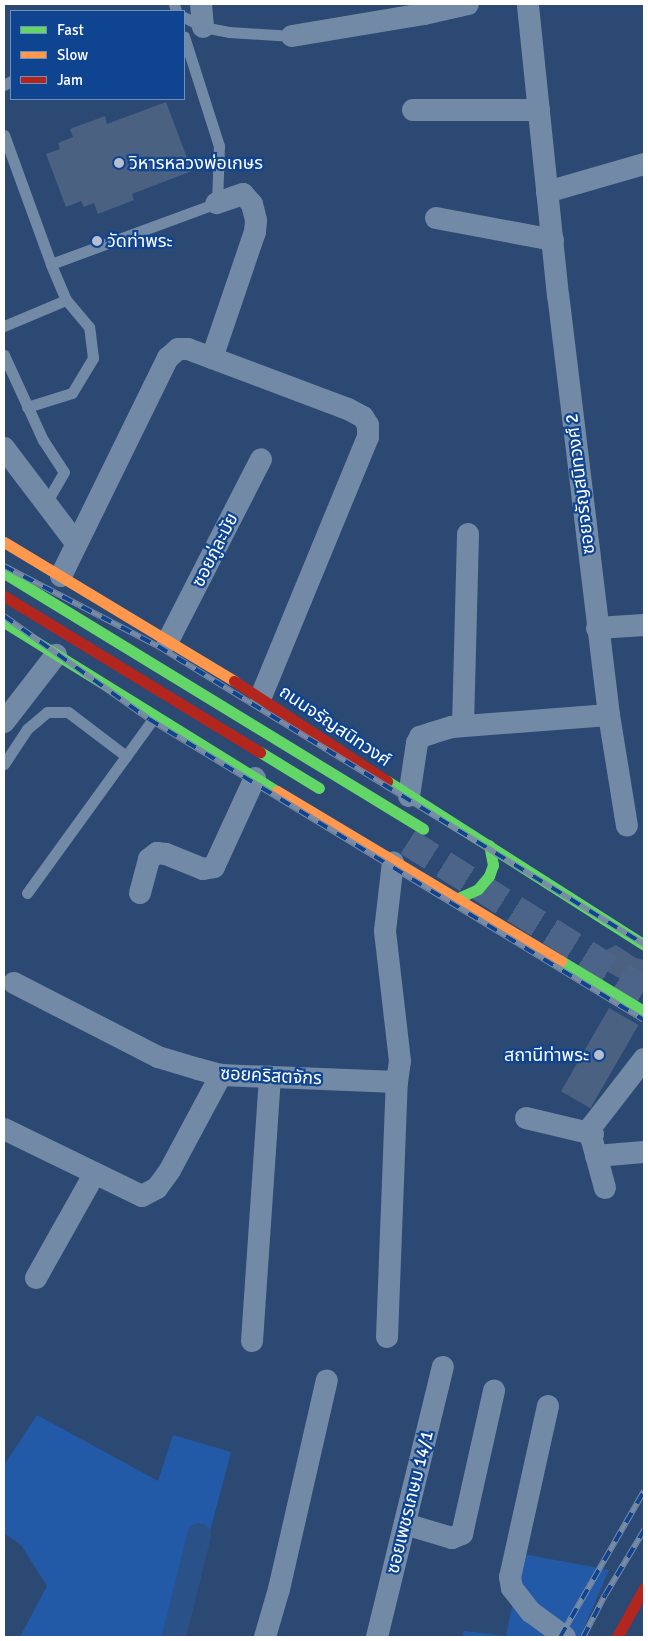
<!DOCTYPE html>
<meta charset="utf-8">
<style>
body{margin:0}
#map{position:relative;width:648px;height:1641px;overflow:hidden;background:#2c4973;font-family:Signika,"Noto Sans Thai",sans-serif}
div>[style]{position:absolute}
.green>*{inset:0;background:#225aa8}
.canal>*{height:24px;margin:-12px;padding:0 12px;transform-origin:12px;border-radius:12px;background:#2b5189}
.building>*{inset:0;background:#4a6182;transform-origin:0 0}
.primary-tunnel>*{height:28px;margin-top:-14px;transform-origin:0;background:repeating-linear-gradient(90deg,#4c6488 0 28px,transparent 0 42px)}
.lane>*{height:11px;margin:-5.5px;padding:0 5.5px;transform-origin:5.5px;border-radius:5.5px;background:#738aa6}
.street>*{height:22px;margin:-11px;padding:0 11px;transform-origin:11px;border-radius:11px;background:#738aa6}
.fast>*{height:11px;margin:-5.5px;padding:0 5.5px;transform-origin:5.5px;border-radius:5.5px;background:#63d668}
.slow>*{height:11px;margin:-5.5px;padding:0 5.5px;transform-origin:5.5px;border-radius:5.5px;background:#ff974d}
.jam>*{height:11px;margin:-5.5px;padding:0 5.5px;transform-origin:5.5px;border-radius:5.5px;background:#b3261e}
.rail>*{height:5.5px;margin-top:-2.75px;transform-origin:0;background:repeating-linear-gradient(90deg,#0f4490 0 11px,#778aa6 0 22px);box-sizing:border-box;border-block:1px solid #778aa6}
.dots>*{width:14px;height:14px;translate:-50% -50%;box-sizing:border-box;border:2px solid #0f4490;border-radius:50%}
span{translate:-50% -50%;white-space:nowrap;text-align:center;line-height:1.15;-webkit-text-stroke:4.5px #0f4490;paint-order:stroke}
.poi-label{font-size:18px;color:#fff}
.left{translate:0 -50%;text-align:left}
.right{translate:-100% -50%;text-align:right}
.street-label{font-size:18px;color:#fff}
.frame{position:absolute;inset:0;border:5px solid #fff;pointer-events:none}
.legend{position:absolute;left:10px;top:10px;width:175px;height:90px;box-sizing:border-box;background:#0f4490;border:1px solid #6f8fbc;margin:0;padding:6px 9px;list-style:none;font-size:15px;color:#fff}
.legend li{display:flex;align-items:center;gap:10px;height:25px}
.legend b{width:25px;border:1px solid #6f8fbc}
</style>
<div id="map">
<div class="green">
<i style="clip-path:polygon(37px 1415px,158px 1481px,173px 1435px,231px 1452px,182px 1637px,20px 1637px,47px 1586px,21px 1545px,4px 1533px,4px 1465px)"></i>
<i style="clip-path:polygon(523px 1554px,609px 1570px,580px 1637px,462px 1637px,464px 1631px,506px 1636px)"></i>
</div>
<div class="canal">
<i style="left:174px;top:1637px;width:105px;rotate:-76.2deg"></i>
</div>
<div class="building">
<i style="clip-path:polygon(166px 102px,192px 171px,132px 194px,134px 200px,98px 214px,94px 203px,84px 207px,81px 201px,66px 207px,46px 154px,60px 149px,58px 143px,73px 137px,70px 129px,105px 116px,107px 124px)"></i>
<i style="clip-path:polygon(616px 945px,636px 958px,644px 960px,644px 993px,600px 967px,599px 954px)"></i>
<i style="left:609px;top:1008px;width:34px;height:96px;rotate:30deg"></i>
</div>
<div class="primary-tunnel">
<i style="left:408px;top:842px;width:279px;rotate:32.1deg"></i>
</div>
<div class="lane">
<i style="left:174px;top:4px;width:7px;rotate:74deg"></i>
<i style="left:184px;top:17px;width:21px;rotate:28deg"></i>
<i style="left:203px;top:27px;width:26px;rotate:11deg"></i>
<i style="left:229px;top:32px;width:63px;rotate:3.6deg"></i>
<i style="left:4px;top:85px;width:8px;rotate:-30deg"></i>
<i style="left:4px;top:135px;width:137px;rotate:70deg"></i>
<i style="left:4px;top:326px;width:67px;rotate:-22.8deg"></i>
<i style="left:66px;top:300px;width:39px;rotate:-113deg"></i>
<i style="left:51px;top:264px;width:177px;rotate:-20.2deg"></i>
<i style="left:217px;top:203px;width:57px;rotate:-88deg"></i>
<i style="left:219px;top:146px;width:115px;rotate:-107.7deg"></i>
<i style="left:4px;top:355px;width:94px;rotate:65.4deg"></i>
<i style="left:43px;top:440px;width:38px;rotate:57deg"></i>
<i style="left:64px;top:472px;width:34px;rotate:120deg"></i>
<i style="left:27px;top:407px;width:47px;rotate:-17.3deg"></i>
<i style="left:72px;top:393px;width:41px;rotate:-59deg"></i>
<i style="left:93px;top:358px;width:31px;rotate:-97deg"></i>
<i style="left:89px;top:327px;width:35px;rotate:-130deg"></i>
<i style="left:4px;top:764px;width:42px;rotate:-56.7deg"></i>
<i style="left:27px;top:729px;width:26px;rotate:-40deg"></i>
<i style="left:47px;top:712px;width:21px"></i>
<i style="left:68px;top:712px;width:73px;rotate:37.2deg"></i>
<i style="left:27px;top:893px;width:218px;rotate:-54.1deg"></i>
</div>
<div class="street">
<i style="left:201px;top:4px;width:23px;rotate:85deg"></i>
<i style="left:292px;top:36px;width:134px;rotate:-9.5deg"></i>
<i style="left:424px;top:14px;width:45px;rotate:-12.8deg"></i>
<i style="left:413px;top:110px;width:126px"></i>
<i style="left:547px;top:192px;width:101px;rotate:-16.1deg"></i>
<i style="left:436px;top:218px;width:119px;rotate:10.6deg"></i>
<i style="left:212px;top:358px;width:133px;rotate:-71.2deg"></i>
<i style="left:255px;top:232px;width:12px;rotate:-85deg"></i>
<i style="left:256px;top:220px;width:16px;rotate:-104deg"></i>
<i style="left:252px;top:204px;width:13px;rotate:-132deg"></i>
<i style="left:243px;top:194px;width:28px;rotate:161deg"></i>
<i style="left:4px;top:448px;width:119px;rotate:52.8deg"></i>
<i style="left:61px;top:576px;width:243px;rotate:-63.9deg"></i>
<i style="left:168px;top:358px;width:13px;rotate:-42deg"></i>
<i style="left:178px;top:349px;width:10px"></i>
<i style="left:188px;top:349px;width:171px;rotate:20.6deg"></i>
<i style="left:348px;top:409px;width:17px;rotate:28deg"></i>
<i style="left:363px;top:417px;width:9px;rotate:58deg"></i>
<i style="left:368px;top:425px;width:12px;rotate:90deg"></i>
<i style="left:368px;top:437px;width:281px;rotate:112.4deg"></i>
<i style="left:597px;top:628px;width:47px;rotate:-3.7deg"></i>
<i style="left:168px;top:641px;width:204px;rotate:-62.9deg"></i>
<i style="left:609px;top:715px;width:112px;rotate:80.8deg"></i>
<i style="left:4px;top:722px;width:85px;rotate:-52.2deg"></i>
<i style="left:463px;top:726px;width:192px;rotate:-88.5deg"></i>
<i style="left:409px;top:796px;width:54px;rotate:-81.4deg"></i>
<i style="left:417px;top:743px;width:7px;rotate:-63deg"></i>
<i style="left:420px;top:737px;width:13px;rotate:-18deg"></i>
<i style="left:432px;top:733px;width:21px;rotate:-17deg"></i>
<i style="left:452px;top:727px;width:157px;rotate:-4.4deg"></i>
<i style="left:609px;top:715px;width:422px;rotate:-96.9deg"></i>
<i style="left:558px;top:296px;width:294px;rotate:-95.9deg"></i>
<i style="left:140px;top:893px;width:35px;rotate:-75deg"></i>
<i style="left:149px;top:859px;width:10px;rotate:-37deg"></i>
<i style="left:157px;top:853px;width:9px;rotate:6deg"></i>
<i style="left:166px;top:854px;width:40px;rotate:22deg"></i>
<i style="left:203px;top:869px;width:11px;rotate:-10deg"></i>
<i style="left:214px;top:867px;width:98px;rotate:-65.3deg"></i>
<i style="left:14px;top:983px;width:162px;rotate:27.2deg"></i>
<i style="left:158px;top:1057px;width:42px;rotate:16.7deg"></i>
<i style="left:198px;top:1069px;width:24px;rotate:15deg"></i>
<i style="left:221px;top:1075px;width:176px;rotate:2.3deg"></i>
<i style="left:526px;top:1118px;width:69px;rotate:13.4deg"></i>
<i style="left:4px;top:1129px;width:153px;rotate:25.9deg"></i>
<i style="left:142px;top:1196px;width:17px;rotate:-28deg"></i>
<i style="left:157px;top:1188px;width:22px;rotate:-54deg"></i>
<i style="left:170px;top:1170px;width:108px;rotate:-61.8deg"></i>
<i style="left:596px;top:1156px;width:48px;rotate:-4.8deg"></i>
<i style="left:605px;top:1188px;width:50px;rotate:-105.2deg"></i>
<i style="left:592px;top:1140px;width:14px;rotate:-90deg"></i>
<i style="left:592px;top:1126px;width:85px;rotate:-52.2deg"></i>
<i style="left:36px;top:1278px;width:120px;rotate:-60.7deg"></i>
<i style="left:387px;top:1337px;width:255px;rotate:-87.8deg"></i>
<i style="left:397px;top:1082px;width:21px;rotate:-82deg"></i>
<i style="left:400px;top:1061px;width:131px;rotate:-96.6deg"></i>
<i style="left:385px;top:931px;width:69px;rotate:-83.4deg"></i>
<i style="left:252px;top:1341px;width:265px;rotate:-86.1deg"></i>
<i style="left:548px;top:1406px;width:175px;rotate:102.5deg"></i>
<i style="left:510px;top:1577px;width:11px;rotate:80deg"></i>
<i style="left:512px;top:1588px;width:31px;rotate:52deg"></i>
<i style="left:531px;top:1612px;width:42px;rotate:36.3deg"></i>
<i style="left:405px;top:1524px;width:49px;rotate:16.6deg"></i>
<i style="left:452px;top:1538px;width:11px;rotate:-22deg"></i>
<i style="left:462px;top:1534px;width:147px;rotate:-77.4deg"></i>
<i style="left:265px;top:1637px;width:50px;rotate:-73.7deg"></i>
<i style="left:279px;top:1589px;width:214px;rotate:-77.1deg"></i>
<i style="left:377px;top:1637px;width:278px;rotate:-76.3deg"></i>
</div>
<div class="fast">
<i style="left:4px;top:573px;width:491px;rotate:31.4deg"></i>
<i style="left:4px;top:622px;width:321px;rotate:31.8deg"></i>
<i style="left:260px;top:752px;width:69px;rotate:31.4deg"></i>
<i style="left:387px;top:781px;width:305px;rotate:32.5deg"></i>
<i style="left:456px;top:899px;width:24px;rotate:-24deg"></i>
<i style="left:478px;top:889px;width:17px;rotate:-50deg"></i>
<i style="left:489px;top:876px;width:12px;rotate:-70deg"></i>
<i style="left:493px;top:865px;width:20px;rotate:-101deg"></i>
<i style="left:561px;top:961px;width:97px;rotate:31.1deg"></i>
</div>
<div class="slow">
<i style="left:4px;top:542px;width:269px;rotate:31.1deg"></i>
<i style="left:277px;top:791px;width:331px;rotate:30.9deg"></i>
</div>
<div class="jam">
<i style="left:4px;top:596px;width:300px;rotate:31.4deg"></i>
<i style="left:234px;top:681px;width:183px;rotate:33.2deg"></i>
<i style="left:617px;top:1637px;width:56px;rotate:-61.1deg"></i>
</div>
<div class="rail">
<i style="left:4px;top:566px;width:174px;rotate:27.5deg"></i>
<i style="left:158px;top:646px;width:570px;rotate:31.52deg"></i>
<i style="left:4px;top:616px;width:178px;rotate:35.4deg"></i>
<i style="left:149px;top:719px;width:579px;rotate:31.3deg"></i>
<i style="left:560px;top:1637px;width:168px;rotate:-60.1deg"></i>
<i style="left:583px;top:1637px;width:47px;rotate:-62.4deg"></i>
<i style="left:605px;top:1595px;width:76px;rotate:-59deg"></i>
</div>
<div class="dots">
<i style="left:119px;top:163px;background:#b5bfce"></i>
<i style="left:97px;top:241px;background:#b5bfce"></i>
<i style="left:599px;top:1055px;background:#b5bfce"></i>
</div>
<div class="poi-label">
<span class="left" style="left:129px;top:163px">วิหารหลวงพ่อเกษร</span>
<span class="left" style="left:107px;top:241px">วัดท่าพระ</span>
<span class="right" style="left:589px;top:1055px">สถานีท่าพระ</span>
</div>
<div class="street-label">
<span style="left:580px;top:484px;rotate:-97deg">ซอยจรัญสนิทวงศ์ 2</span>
<span style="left:215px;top:550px;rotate:-63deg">ซอยภู่ละมัย</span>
<span style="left:335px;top:726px;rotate:34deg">ถนนจรัญสนิทวงศ์</span>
<span style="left:271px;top:1076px;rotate:3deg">ซอยคริสตจักร</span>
<span style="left:410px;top:1502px;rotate:-76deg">ซอยเพชรเกษม 14/1</span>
</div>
<div class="frame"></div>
<ul class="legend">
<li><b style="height:6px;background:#63d668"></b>Fast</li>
<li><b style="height:6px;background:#ff974d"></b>Slow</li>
<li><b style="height:6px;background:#b3261e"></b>Jam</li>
</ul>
</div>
